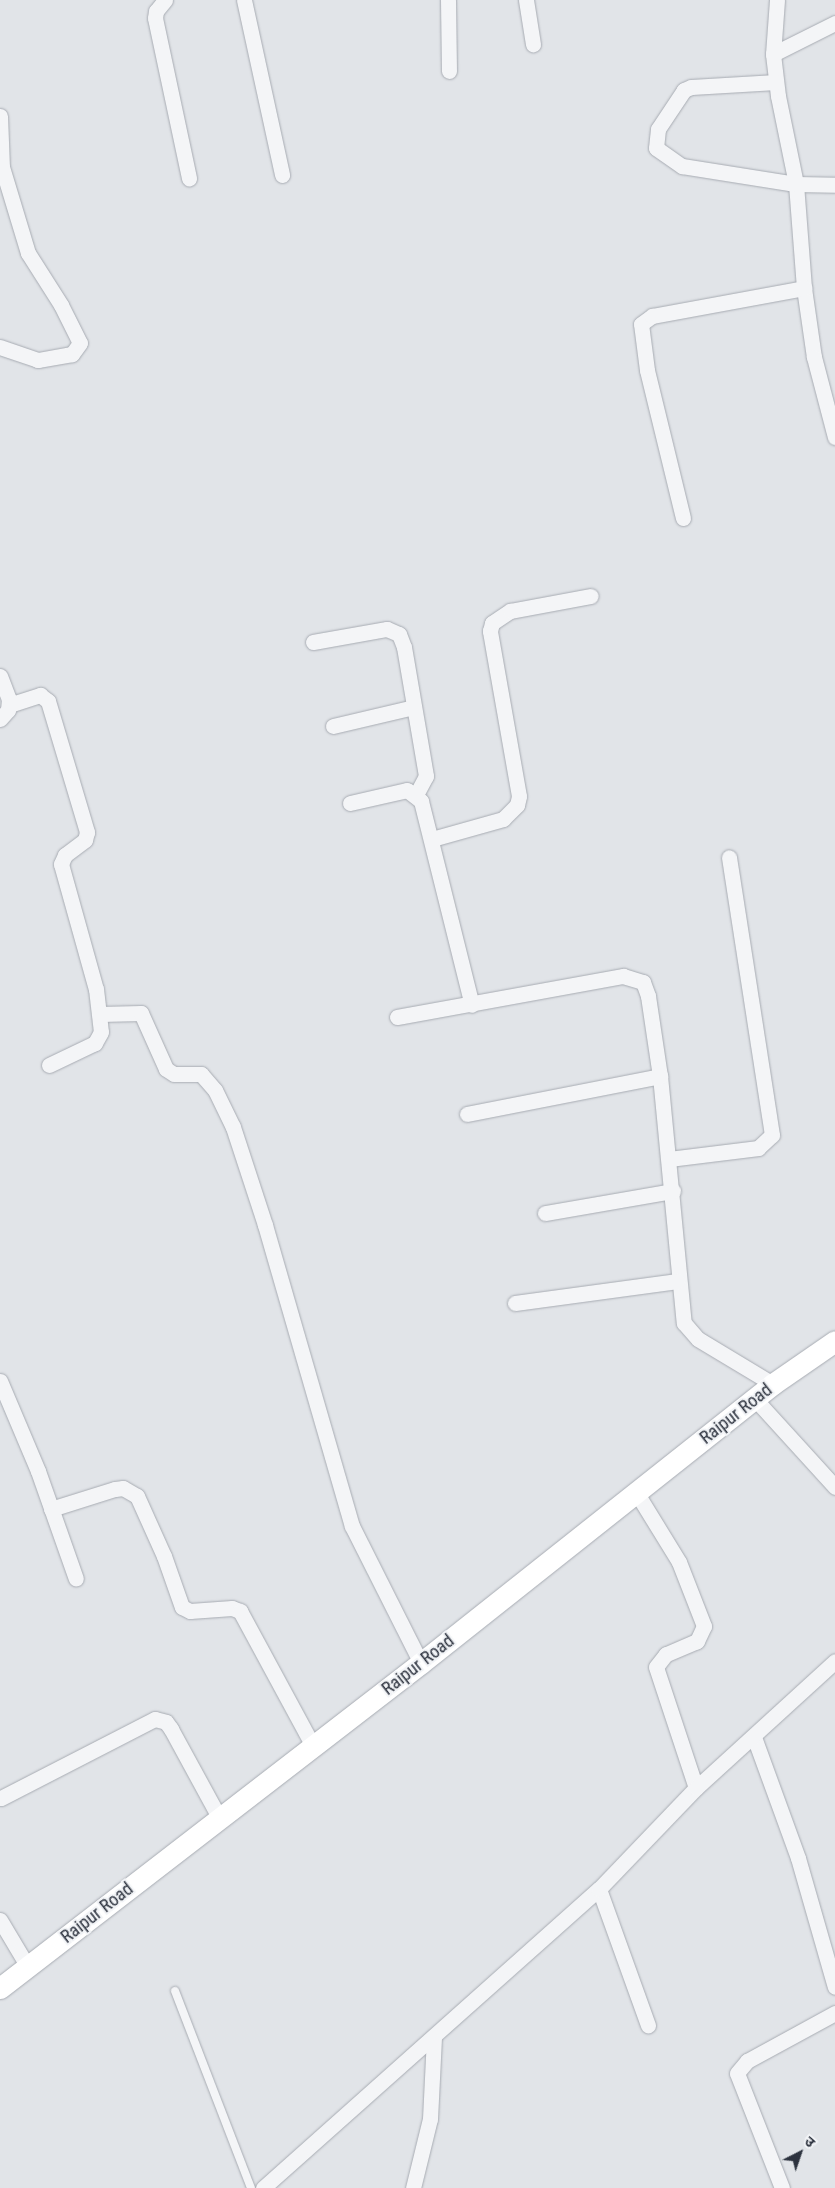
<!DOCTYPE html>
<meta charset="utf-8">
<style>
body{margin:0}
#map{position:relative;width:835px;height:2188px;overflow:hidden;background:#e1e4e8;font-family:"Roboto Condensed","Noto Sans Devanagari",sans-serif}
div>[style]{position:absolute}
.roads{filter:drop-shadow(0 0 1px #a7abb2) drop-shadow(0 0 1px #a7abb2)}
.lane>*{height:8px;margin:-4px;padding:0 4px;transform-origin:4px;border-radius:4px;background:#f4f5f7}
.street>*{height:15px;margin:-7.5px;padding:0 7.5px;transform-origin:7.5px;border-radius:7.5px;background:#f4f5f7}
.secondary>*{height:21px;margin:-10.5px;padding:0 10.5px;transform-origin:10.5px;border-radius:10.5px;background:#fff}
span{translate:-50% -50%;white-space:nowrap;text-align:center;line-height:1.15;-webkit-text-stroke:4px #f1f3f6;paint-order:stroke}
.street-label{font-size:18px;color:#2c323e}
.north{position:absolute;left:775px;top:2128px;width:50px;height:50px;-webkit-text-stroke:4px #f1f3f6;paint-order:stroke;rotate:41deg;font-size:14px;font-weight:700;line-height:20px;text-align:center;color:#2c323e}
.north::after{content:'';display:block;margin:auto;width:18px;height:22px;background:#2c323e;clip-path:polygon(50% 0,100% 100%,50% 72%,0 100%)}
</style>
<div id="map">
<div class="roads">
<div class="lane">
<i style="left:175px;top:1991px;width:211px;rotate:68.9deg"></i>
</div>
<div class="street">
<i style="left:165px;top:0;width:14px;rotate:129deg"></i>
<i style="left:156px;top:11px;width:7px;rotate:98deg"></i>
<i style="left:155px;top:18px;width:164px;rotate:78deg"></i>
<i style="left:244px;top:0;width:179px;rotate:77.7deg"></i>
<i style="left:448px;top:0;width:71px;rotate:89.2deg"></i>
<i style="left:526px;top:0;width:45px;rotate:81deg"></i>
<i style="left:777px;top:0;width:54px;rotate:94.2deg"></i>
<i style="left:773px;top:54px;width:42px;rotate:83.2deg"></i>
<i style="left:778px;top:96px;width:90px;rotate:78.4deg"></i>
<i style="left:796px;top:184px;width:104px;rotate:85.6deg"></i>
<i style="left:804px;top:288px;width:70px;rotate:81.8deg"></i>
<i style="left:814px;top:357px;width:83px;rotate:75.3deg"></i>
<i style="left:773px;top:54px;width:69px;rotate:-26.6deg"></i>
<i style="left:776px;top:82px;width:85px;rotate:176.6deg"></i>
<i style="left:691px;top:87px;width:8px;rotate:157deg"></i>
<i style="left:684px;top:90px;width:47px;rotate:123.7deg"></i>
<i style="left:658px;top:129px;width:19px;rotate:96deg"></i>
<i style="left:656px;top:148px;width:32px;rotate:35deg"></i>
<i style="left:682px;top:166px;width:115px;rotate:9deg"></i>
<i style="left:796px;top:184px;width:39px;rotate:1deg"></i>
<i style="left:0;top:116px;width:51px;rotate:87.8deg"></i>
<i style="left:2px;top:167px;width:90px;rotate:73.2deg"></i>
<i style="left:28px;top:253px;width:62px;rotate:57.6deg"></i>
<i style="left:61px;top:305px;width:42px;rotate:63.4deg"></i>
<i style="left:80px;top:343px;width:14px;rotate:126deg"></i>
<i style="left:72px;top:354px;width:35px;rotate:170deg"></i>
<i style="left:38px;top:360px;width:40px;rotate:-161.1deg"></i>
<i style="left:683px;top:518px;width:152px;rotate:-103.7deg"></i>
<i style="left:647px;top:370px;width:46px;rotate:-97.4deg"></i>
<i style="left:641px;top:324px;width:14px;rotate:-36deg"></i>
<i style="left:652px;top:316px;width:155px;rotate:-10.4deg"></i>
<i style="left:313px;top:642px;width:75px;rotate:-10deg"></i>
<i style="left:387px;top:629px;width:13px;rotate:23deg"></i>
<i style="left:399px;top:634px;width:14px;rotate:69deg"></i>
<i style="left:404px;top:647px;width:131px;rotate:80.3deg"></i>
<i style="left:426px;top:776px;width:21px;rotate:118deg"></i>
<i style="left:0;top:676px;width:25px;rotate:69deg"></i>
<i style="left:9px;top:699px;width:11px;rotate:95deg"></i>
<i style="left:8px;top:710px;width:12px;rotate:132deg"></i>
<i style="left:9px;top:705px;width:33px;rotate:-18deg"></i>
<i style="left:40px;top:695px;width:10px;rotate:37deg"></i>
<i style="left:48px;top:701px;width:137px;rotate:73.4deg"></i>
<i style="left:87px;top:832px;width:8px;rotate:104deg"></i>
<i style="left:85px;top:840px;width:25px;rotate:143deg"></i>
<i style="left:65px;top:855px;width:10px;rotate:114deg"></i>
<i style="left:61px;top:864px;width:130px;rotate:74.4deg"></i>
<i style="left:96px;top:989px;width:43px;rotate:83.4deg"></i>
<i style="left:101px;top:1032px;width:13px;rotate:119deg"></i>
<i style="left:95px;top:1043px;width:51px;rotate:154.4deg"></i>
<i style="left:333px;top:726px;width:83px;rotate:-13.2deg"></i>
<i style="left:350px;top:803px;width:58px;rotate:-12.8deg"></i>
<i style="left:407px;top:790px;width:18px;rotate:38deg"></i>
<i style="left:421px;top:801px;width:210px;rotate:76deg"></i>
<i style="left:432px;top:839px;width:74px;rotate:-15.7deg"></i>
<i style="left:503px;top:819px;width:20px;rotate:-45deg"></i>
<i style="left:517px;top:805px;width:9px;rotate:-77deg"></i>
<i style="left:519px;top:796px;width:168px;rotate:-100deg"></i>
<i style="left:490px;top:631px;width:8px;rotate:-76deg"></i>
<i style="left:492px;top:623px;width:22px;rotate:-34deg"></i>
<i style="left:510px;top:611px;width:82px;rotate:-10.5deg"></i>
<i style="left:100px;top:1014px;width:41px;rotate:-1.4deg"></i>
<i style="left:141px;top:1013px;width:61px;rotate:65.9deg"></i>
<i style="left:166px;top:1069px;width:9px;rotate:32deg"></i>
<i style="left:174px;top:1074px;width:27px"></i>
<i style="left:201px;top:1074px;width:21px;rotate:49deg"></i>
<i style="left:215px;top:1090px;width:41px;rotate:64.1deg"></i>
<i style="left:233px;top:1127px;width:103px;rotate:71.9deg"></i>
<i style="left:265px;top:1225px;width:313px;rotate:73.9deg"></i>
<i style="left:352px;top:1526px;width:153px;rotate:63.3deg"></i>
<i style="left:397px;top:1017px;width:230px;rotate:-10.3deg"></i>
<i style="left:623px;top:976px;width:21px;rotate:17deg"></i>
<i style="left:643px;top:982px;width:15px;rotate:70deg"></i>
<i style="left:648px;top:996px;width:81px;rotate:81.5deg"></i>
<i style="left:660px;top:1076px;width:248px;rotate:84.5deg"></i>
<i style="left:684px;top:1323px;width:21px;rotate:49deg"></i>
<i style="left:698px;top:1339px;width:87px;rotate:31deg"></i>
<i style="left:467px;top:1114px;width:197px;rotate:-11.1deg"></i>
<i style="left:669px;top:1159px;width:90px;rotate:-7deg"></i>
<i style="left:758px;top:1148px;width:19px;rotate:-43deg"></i>
<i style="left:772px;top:1135px;width:281px;rotate:-98.8deg"></i>
<i style="left:545px;top:1213px;width:130px;rotate:-9.8deg"></i>
<i style="left:515px;top:1303px;width:164px;rotate:-7.7deg"></i>
<i style="left:0;top:1381px;width:98px;rotate:67.1deg"></i>
<i style="left:38px;top:1471px;width:114px;rotate:70.6deg"></i>
<i style="left:755px;top:1399px;width:119px;rotate:47.7deg"></i>
<i style="left:636px;top:1492px;width:82px;rotate:58.4deg"></i>
<i style="left:679px;top:1562px;width:69px;rotate:68.7deg"></i>
<i style="left:704px;top:1626px;width:17px;rotate:115deg"></i>
<i style="left:697px;top:1641px;width:34px;rotate:157deg"></i>
<i style="left:666px;top:1654px;width:16px;rotate:128deg"></i>
<i style="left:656px;top:1667px;width:127px;rotate:71.7deg"></i>
<i style="left:51px;top:1509px;width:67px;rotate:-17.4deg"></i>
<i style="left:115px;top:1489px;width:8px;rotate:-7deg"></i>
<i style="left:123px;top:1488px;width:16px;rotate:30deg"></i>
<i style="left:137px;top:1496px;width:66px;rotate:65.8deg"></i>
<i style="left:164px;top:1556px;width:54px;rotate:70.6deg"></i>
<i style="left:182px;top:1607px;width:9px;rotate:27deg"></i>
<i style="left:190px;top:1611px;width:42px;rotate:-4.1deg"></i>
<i style="left:232px;top:1608px;width:9px;rotate:21deg"></i>
<i style="left:240px;top:1611px;width:151px;rotate:61.6deg"></i>
<i style="left:754px;top:1737px;width:129px;rotate:70deg"></i>
<i style="left:798px;top:1858px;width:134px;rotate:74deg"></i>
<i style="left:1px;top:1798px;width:173px;rotate:-27.2deg"></i>
<i style="left:155px;top:1719px;width:11px;rotate:15deg"></i>
<i style="left:166px;top:1722px;width:9px;rotate:54deg"></i>
<i style="left:171px;top:1729px;width:100px;rotate:61.4deg"></i>
<i style="left:599px;top:1889px;width:145px;rotate:70.2deg"></i>
<i style="left:0;top:1920px;width:55px;rotate:59.2deg"></i>
<i style="left:263px;top:2188px;width:450px;rotate:-41.7deg"></i>
<i style="left:599px;top:1889px;width:140px;rotate:-46.2deg"></i>
<i style="left:696px;top:1788px;width:188px;rotate:-42.4deg"></i>
<i style="left:413px;top:2188px;width:71px;rotate:-76.2deg"></i>
<i style="left:430px;top:2119px;width:82px;rotate:-87.2deg"></i>
<i style="left:782px;top:2188px;width:123px;rotate:-111.4deg"></i>
<i style="left:737px;top:2073px;width:16px;rotate:-50deg"></i>
<i style="left:747px;top:2061px;width:100px;rotate:-28.6deg"></i>
</div>
<div class="secondary">
<i style="left:0;top:1988px;width:532px;rotate:-37.67deg"></i>
<i style="left:421px;top:1663px;width:449px;rotate:-38.4deg"></i>
<i style="left:773px;top:1384px;width:75px;rotate:-34.7deg"></i>
</div>
</div>
<div class="street-label">
<span style="left:736px;top:1414px;rotate:-38deg">Raipur Road</span>
<span style="left:418px;top:1665px;rotate:-38deg">Raipur Road</span>
<span style="left:97px;top:1913px;rotate:-38deg">Raipur Road</span>
</div>
<div class="north">उ</div>
</div>
